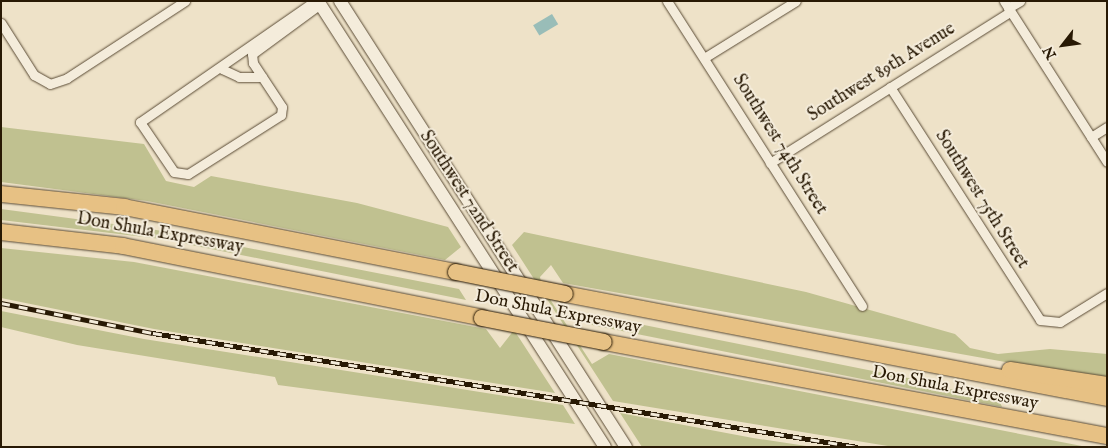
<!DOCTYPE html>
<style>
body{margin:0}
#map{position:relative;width:1108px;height:448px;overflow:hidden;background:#eee2c8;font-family:"IM FELL English",serif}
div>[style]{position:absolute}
.green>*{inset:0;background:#c0c190}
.water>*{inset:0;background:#99bdb8;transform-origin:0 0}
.roads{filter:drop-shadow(0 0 1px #5a4b35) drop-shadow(0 0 1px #5a4b35)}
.street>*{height:9px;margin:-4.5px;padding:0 4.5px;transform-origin:4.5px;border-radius:4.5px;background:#f4ecdb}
.secondary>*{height:12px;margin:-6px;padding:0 6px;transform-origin:6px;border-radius:6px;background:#f4ecdb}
.highway>*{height:16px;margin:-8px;padding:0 8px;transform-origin:8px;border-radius:8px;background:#e7c184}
.rail>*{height:5px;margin-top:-2.5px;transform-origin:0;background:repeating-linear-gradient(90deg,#f4ecdb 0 9px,#281904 0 18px);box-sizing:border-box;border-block:1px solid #281904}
.bridges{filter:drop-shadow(0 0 1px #281904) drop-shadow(0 0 1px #281904)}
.highway-bridge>*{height:16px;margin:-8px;padding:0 8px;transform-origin:8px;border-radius:8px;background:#e7c184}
span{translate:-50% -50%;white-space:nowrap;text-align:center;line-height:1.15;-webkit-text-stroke:4px #f4ecdb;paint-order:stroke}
.street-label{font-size:18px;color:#281904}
.frame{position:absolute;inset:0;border:2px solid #281904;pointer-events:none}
.north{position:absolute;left:1038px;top:20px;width:50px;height:50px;-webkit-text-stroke:4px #f4ecdb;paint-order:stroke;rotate:240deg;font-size:14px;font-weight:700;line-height:20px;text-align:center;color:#281904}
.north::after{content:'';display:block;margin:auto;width:18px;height:22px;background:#281904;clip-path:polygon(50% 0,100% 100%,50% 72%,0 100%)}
</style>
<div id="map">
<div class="green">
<i style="clip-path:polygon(1px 127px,144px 144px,166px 181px,194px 187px,211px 176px,357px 203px,448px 227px,461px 247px,445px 260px,147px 201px,1px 182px)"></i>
<i style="clip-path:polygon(1px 209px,151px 229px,459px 289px,466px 300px,161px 239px,1px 220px)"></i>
<i style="clip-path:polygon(524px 232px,806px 292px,955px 334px,970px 348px,998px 354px,1050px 349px,1107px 354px,1107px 380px,563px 283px,551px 265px,540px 277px,542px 287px,592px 364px,609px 354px,1087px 447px,894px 447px,613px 401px,512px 245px)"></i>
<i style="clip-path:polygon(1px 248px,134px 262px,486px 329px,500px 348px,514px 330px,555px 393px,154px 329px,1px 298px)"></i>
<i style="clip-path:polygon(1px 311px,144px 339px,563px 405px,575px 424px,278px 385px,275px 377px,77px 345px,1px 327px)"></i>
<i style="clip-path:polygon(584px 313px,908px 378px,1000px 402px,1002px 407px,592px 325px)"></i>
<i style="clip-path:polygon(620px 413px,753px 438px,813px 447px,642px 447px)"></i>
</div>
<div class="water">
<i style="left:552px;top:14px;width:12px;height:22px;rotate:59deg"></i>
</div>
<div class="roads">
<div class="street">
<i style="left:315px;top:1px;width:213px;rotate:145.3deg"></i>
<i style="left:140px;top:122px;width:60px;rotate:55.8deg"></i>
<i style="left:174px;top:172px;width:14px;rotate:8deg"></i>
<i style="left:188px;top:174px;width:110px;rotate:-32.4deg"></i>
<i style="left:281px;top:115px;width:8px;rotate:-83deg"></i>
<i style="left:282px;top:107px;width:53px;rotate:-123.4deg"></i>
<i style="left:253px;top:63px;width:9px;rotate:-96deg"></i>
<i style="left:252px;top:54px;width:84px;rotate:-36.3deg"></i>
<i style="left:667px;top:1px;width:362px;rotate:57.4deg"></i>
<i style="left:1004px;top:1px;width:191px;rotate:57.4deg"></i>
<i style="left:1008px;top:8px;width:14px;rotate:-30deg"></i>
<i style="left:1px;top:23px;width:62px;rotate:57.6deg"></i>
<i style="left:34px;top:75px;width:18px;rotate:29deg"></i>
<i style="left:50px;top:84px;width:18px;rotate:-19deg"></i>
<i style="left:67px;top:78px;width:141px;rotate:-33.1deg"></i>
<i style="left:704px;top:58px;width:108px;rotate:-31.8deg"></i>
<i style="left:222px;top:69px;width:19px;rotate:25deg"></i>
<i style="left:239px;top:77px;width:23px"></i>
<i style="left:890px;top:87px;width:277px;rotate:57.2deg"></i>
<i style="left:1040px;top:320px;width:20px;rotate:6deg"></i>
<i style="left:1060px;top:322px;width:55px;rotate:-31.7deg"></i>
<i style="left:1091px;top:137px;width:19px;rotate:-32deg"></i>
<i style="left:770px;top:163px;width:284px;rotate:-32.2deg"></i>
</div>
<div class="secondary">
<i style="left:318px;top:1px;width:530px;rotate:57.24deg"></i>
<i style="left:340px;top:1px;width:530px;rotate:57.33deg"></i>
</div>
<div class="highway">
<i style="left:1px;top:194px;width:124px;rotate:6deg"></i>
<i style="left:124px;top:207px;width:338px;rotate:11.1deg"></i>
<i style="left:1px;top:232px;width:123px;rotate:6.5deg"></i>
<i style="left:123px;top:246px;width:366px;rotate:11.3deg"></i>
<i style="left:565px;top:294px;width:552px;rotate:10.86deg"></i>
<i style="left:604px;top:342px;width:512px;rotate:10.59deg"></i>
<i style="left:1010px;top:370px;width:98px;rotate:8.8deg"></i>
</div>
</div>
<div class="rail">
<i style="left:1px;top:303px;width:155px;rotate:11.2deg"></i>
<i style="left:153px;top:333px;width:714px;rotate:9.19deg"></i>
</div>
<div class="bridges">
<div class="highway-bridge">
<i style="left:456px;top:272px;width:111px;rotate:11.4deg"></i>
<i style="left:482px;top:318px;width:124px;rotate:11.1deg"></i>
</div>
</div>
<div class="street-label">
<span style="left:882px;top:73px;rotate:-32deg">Southwest 89th Avenue</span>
<span style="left:779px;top:145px;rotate:58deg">Southwest 74th Street</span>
<span style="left:981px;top:200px;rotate:58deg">Southwest 75th Street</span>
<span style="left:468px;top:202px;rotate:57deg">Southwest 72nd Street</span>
<span style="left:160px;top:234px;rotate:10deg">Don Shula Expressway</span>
<span style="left:558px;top:313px;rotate:11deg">Don Shula Expressway</span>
<span style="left:955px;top:389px;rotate:11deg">Don Shula Expressway</span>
</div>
<div class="frame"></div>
<div class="north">N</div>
</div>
